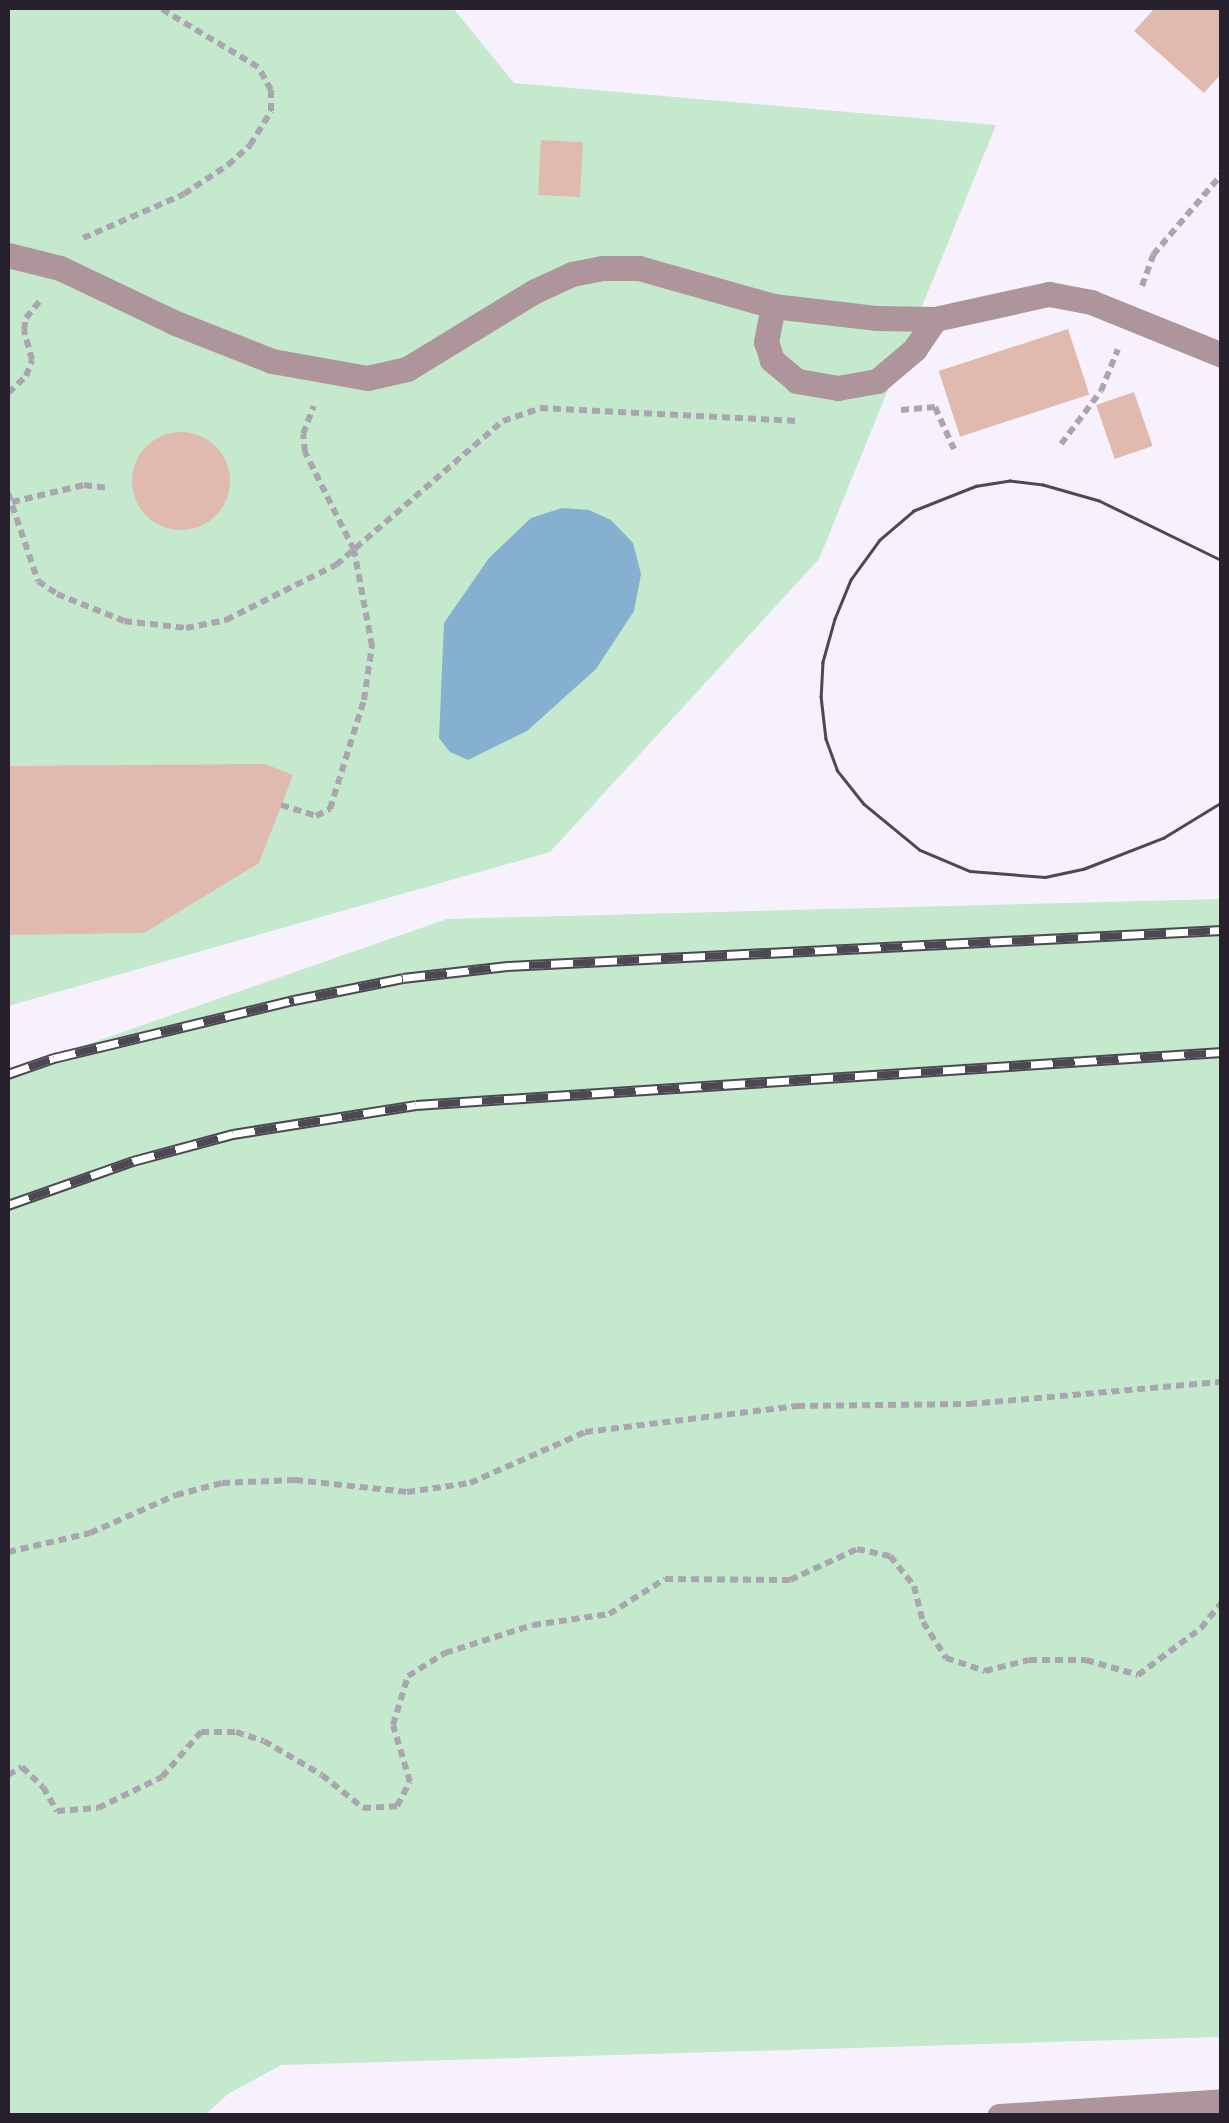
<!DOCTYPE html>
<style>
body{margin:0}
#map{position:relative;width:1229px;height:2123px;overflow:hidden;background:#f7f1fe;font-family:"Varela Round",sans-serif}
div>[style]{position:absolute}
.green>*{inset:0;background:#c4e9cc}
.water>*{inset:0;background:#85b0cf}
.building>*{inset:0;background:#e0baae;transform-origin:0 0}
.round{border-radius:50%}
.path>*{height:6px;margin-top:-3px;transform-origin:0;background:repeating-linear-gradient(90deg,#aba5b2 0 8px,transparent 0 13px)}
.minor>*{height:25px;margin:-12.5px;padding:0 12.5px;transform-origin:12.5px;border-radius:12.5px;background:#ad959b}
.tram>*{height:2.5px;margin:-1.25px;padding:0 1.25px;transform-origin:1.25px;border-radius:1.25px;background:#4e4855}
.rail>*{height:11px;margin-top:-5.5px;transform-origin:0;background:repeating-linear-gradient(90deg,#fff 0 22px,#4e4855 0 44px);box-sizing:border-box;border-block:2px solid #4e4855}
span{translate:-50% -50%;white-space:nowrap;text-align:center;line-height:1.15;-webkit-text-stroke:8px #fff;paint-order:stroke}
.frame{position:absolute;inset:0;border:10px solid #26212d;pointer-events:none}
</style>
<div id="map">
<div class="green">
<i style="clip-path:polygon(8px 8px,453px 8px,514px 83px,996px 125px,819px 559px,550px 852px,8px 1006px)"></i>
<i style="clip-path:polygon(1221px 899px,1221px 2037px,281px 2065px,228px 2094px,205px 2115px,8px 2115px,8px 1072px,447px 919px)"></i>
</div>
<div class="water">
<i style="clip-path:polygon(562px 508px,589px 510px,611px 520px,633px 543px,641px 574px,634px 611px,596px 669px,527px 731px,468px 760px,450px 752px,439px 738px,444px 623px,489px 558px,531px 518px)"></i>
</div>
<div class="building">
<i style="clip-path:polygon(1155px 8px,1222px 8px,1222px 73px,1204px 93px,1134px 31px)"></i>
<i style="left:541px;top:140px;width:42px;height:55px;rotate:3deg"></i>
<i style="left:1068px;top:329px;width:69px;height:136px;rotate:72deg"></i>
<i style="left:1134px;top:392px;width:57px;height:40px;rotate:71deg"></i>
<i class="round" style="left:132px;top:432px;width:98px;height:98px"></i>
<i style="clip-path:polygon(265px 764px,293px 775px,259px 863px,144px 933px,8px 935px,8px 766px)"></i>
</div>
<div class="path">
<i style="left:83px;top:238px;width:110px;rotate:-23.5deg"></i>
<i style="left:184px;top:194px;width:53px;rotate:-33.4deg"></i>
<i style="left:228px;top:165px;width:30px;rotate:-42deg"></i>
<i style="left:250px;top:145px;width:40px;rotate:-58deg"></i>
<i style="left:271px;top:111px;width:21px;rotate:-90deg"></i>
<i style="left:271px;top:90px;width:26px;rotate:-119deg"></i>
<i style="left:258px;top:67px;width:114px;rotate:-149deg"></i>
<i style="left:1142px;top:286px;width:33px;rotate:-70deg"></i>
<i style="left:1153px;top:255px;width:106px;rotate:-49.6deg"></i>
<i style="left:8px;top:393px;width:25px;rotate:-43deg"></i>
<i style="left:26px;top:376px;width:17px;rotate:-69deg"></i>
<i style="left:32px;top:360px;width:31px;rotate:-105deg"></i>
<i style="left:24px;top:330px;width:12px;rotate:-81deg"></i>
<i style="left:26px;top:318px;width:22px;rotate:-51deg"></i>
<i style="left:901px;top:410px;width:34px;rotate:-5deg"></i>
<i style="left:935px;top:407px;width:46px;rotate:65.7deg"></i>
<i style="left:1061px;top:444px;width:66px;rotate:-53deg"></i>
<i style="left:1101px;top:391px;width:45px;rotate:-68deg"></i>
<i style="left:8px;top:493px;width:93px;rotate:71.2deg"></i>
<i style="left:38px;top:581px;width:23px;rotate:34deg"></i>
<i style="left:57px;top:594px;width:72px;rotate:21.9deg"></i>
<i style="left:124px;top:621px;width:62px;rotate:6.4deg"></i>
<i style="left:186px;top:628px;width:41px;rotate:-11.3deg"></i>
<i style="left:226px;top:620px;width:123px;rotate:-26.6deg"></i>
<i style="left:336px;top:565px;width:221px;rotate:-40.8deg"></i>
<i style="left:503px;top:421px;width:39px;rotate:-19deg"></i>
<i style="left:540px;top:408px;width:259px;rotate:2.9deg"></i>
<i style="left:12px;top:502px;width:74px;rotate:-13.3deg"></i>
<i style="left:84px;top:485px;width:23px;rotate:7deg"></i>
<i style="left:281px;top:805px;width:37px;rotate:17deg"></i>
<i style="left:316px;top:816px;width:16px;rotate:-27deg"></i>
<i style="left:330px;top:809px;width:114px;rotate:-72.7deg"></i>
<i style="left:364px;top:700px;width:55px;rotate:-81.6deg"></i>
<i style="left:372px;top:646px;width:98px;rotate:-100.6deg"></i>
<i style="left:354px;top:550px;width:110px;rotate:-116.6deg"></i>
<i style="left:305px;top:452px;width:18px;rotate:-96deg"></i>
<i style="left:303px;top:434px;width:30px;rotate:-69deg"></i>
<i style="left:8px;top:1552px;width:84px;rotate:-13deg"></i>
<i style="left:90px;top:1533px;width:94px;rotate:-23.8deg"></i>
<i style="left:176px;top:1495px;width:48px;rotate:-14.6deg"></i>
<i style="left:222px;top:1483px;width:73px;rotate:-2.4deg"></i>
<i style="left:295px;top:1480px;width:113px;rotate:6.1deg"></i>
<i style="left:407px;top:1492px;width:64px;rotate:-8.1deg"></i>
<i style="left:470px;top:1483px;width:126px;rotate:-23.9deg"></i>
<i style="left:585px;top:1432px;width:214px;rotate:-7deg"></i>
<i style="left:797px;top:1406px;width:172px;rotate:-0.7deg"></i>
<i style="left:969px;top:1404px;width:254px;rotate:-5deg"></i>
<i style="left:8px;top:1775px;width:16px;rotate:-30deg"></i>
<i style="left:22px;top:1767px;width:29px;rotate:44deg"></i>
<i style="left:43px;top:1787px;width:28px;rotate:60deg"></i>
<i style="left:57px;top:1811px;width:41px;rotate:-4.2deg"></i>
<i style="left:98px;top:1808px;width:71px;rotate:-25.8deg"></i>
<i style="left:162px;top:1777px;width:60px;rotate:-49.1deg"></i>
<i style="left:201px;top:1732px;width:35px"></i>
<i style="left:236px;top:1732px;width:29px;rotate:18deg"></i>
<i style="left:264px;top:1741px;width:67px;rotate:30.4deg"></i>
<i style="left:322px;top:1775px;width:53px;rotate:38.8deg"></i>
<i style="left:363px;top:1808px;width:34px;rotate:-3deg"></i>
<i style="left:397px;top:1806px;width:27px;rotate:-62deg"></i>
<i style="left:410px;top:1782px;width:59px;rotate:-106.6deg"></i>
<i style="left:393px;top:1725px;width:51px;rotate:-73deg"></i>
<i style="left:408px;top:1676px;width:44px;rotate:-31.9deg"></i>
<i style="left:445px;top:1653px;width:92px;rotate:-17.7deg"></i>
<i style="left:533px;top:1625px;width:77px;rotate:-8.2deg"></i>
<i style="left:609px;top:1614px;width:66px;rotate:-32deg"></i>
<i style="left:665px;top:1579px;width:125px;rotate:0.5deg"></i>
<i style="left:790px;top:1580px;width:74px;rotate:-24.8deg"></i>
<i style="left:857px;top:1549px;width:34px;rotate:12deg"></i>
<i style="left:890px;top:1556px;width:38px;rotate:51deg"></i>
<i style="left:914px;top:1586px;width:37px;rotate:76deg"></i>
<i style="left:923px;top:1622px;width:43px;rotate:57.4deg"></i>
<i style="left:946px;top:1658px;width:41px;rotate:18.4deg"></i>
<i style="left:985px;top:1671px;width:45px;rotate:-14deg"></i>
<i style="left:1029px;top:1660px;width:57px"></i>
<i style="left:1086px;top:1660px;width:54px;rotate:16.1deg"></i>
<i style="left:1138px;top:1675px;width:79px;rotate:-36.7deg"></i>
<i style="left:1201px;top:1628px;width:33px;rotate:-51deg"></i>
</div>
<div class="minor">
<i style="left:8px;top:255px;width:54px;rotate:14deg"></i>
<i style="left:60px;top:268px;width:125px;rotate:25.5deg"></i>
<i style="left:173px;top:322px;width:106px;rotate:21.5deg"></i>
<i style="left:272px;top:361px;width:97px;rotate:10.1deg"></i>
<i style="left:367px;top:378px;width:41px;rotate:-12.7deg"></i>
<i style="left:407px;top:369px;width:150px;rotate:-31.4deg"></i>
<i style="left:535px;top:291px;width:41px;rotate:-24.7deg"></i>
<i style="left:572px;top:274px;width:31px;rotate:-11deg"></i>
<i style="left:602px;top:268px;width:37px"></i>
<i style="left:639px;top:268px;width:139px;rotate:15.8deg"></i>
<i style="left:935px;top:319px;width:36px;rotate:124deg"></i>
<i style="left:915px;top:349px;width:50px;rotate:139.9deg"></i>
<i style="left:877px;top:381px;width:40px;rotate:170deg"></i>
<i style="left:838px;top:388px;width:42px;rotate:-170.3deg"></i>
<i style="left:797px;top:381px;width:33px;rotate:-140deg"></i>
<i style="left:772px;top:360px;width:19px;rotate:-108deg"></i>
<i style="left:766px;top:342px;width:37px;rotate:-79deg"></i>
<i style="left:773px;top:306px;width:105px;rotate:6.6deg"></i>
<i style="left:877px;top:318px;width:58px;rotate:1deg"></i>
<i style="left:935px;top:319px;width:117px;rotate:-12.4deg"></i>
<i style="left:1049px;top:294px;width:43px;rotate:10.8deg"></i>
<i style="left:1091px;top:302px;width:141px;rotate:22deg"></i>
<i style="left:999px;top:2116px;width:224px;rotate:-3.8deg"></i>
</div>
<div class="tram">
<i style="left:1222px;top:561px;width:137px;rotate:-154deg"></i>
<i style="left:1099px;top:501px;width:58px;rotate:-164.1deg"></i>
<i style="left:1043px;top:485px;width:33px;rotate:-173deg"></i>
<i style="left:1010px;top:481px;width:33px;rotate:171deg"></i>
<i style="left:977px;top:486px;width:68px;rotate:158.4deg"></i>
<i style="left:914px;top:511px;width:45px;rotate:139.5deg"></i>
<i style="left:880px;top:540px;width:49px;rotate:125.9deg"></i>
<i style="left:851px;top:580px;width:42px;rotate:112.3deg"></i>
<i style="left:835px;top:619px;width:45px;rotate:105.6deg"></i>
<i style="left:823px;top:662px;width:34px;rotate:93deg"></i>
<i style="left:821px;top:696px;width:43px;rotate:83.4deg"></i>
<i style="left:826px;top:739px;width:33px;rotate:70deg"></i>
<i style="left:837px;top:770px;width:43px;rotate:51.5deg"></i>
<i style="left:864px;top:804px;width:72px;rotate:39.4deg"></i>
<i style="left:920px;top:850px;width:54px;rotate:22.8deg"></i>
<i style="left:970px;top:871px;width:75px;rotate:4.6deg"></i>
<i style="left:1045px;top:877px;width:39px;rotate:-12deg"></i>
<i style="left:1083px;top:869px;width:86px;rotate:-21.2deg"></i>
<i style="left:1163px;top:838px;width:69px;rotate:-31.4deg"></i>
</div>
<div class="rail">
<i style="left:8px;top:1074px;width:49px;rotate:-19.2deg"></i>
<i style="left:54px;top:1058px;width:247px;rotate:-13.6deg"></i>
<i style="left:294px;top:1000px;width:111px;rotate:-11.4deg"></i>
<i style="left:403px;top:978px;width:105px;rotate:-6.6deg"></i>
<i style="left:507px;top:966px;width:716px;rotate:-2.88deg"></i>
<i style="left:8px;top:1205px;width:133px;rotate:-19.4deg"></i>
<i style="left:133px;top:1161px;width:104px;rotate:-15.1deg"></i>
<i style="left:233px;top:1134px;width:185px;rotate:-9deg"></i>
<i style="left:416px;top:1105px;width:808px;rotate:-3.76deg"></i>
</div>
<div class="frame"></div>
</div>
